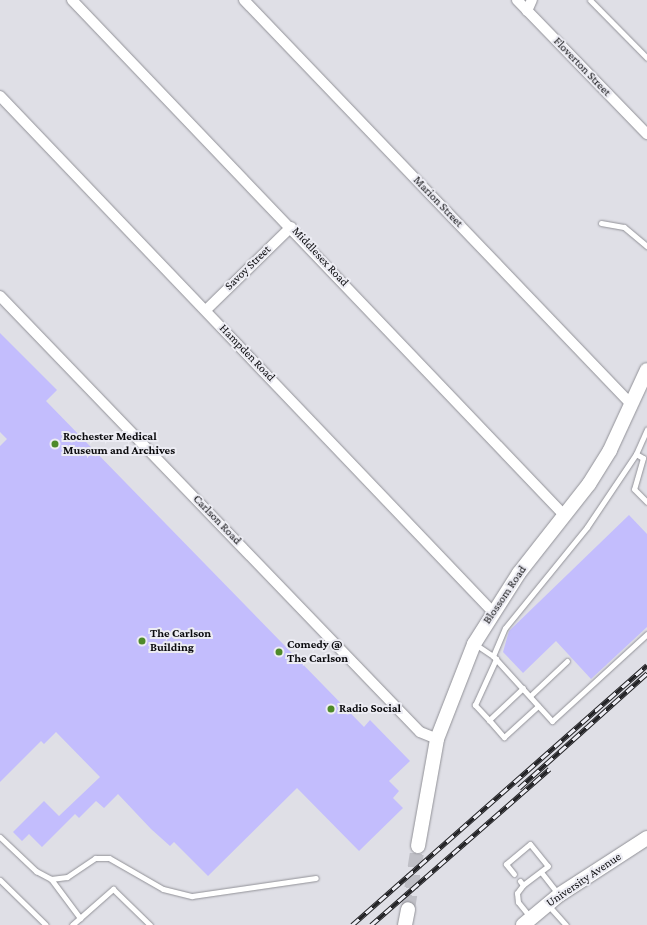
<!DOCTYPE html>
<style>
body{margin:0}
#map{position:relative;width:647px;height:925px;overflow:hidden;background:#dfdfe6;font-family:"Crimson Pro",serif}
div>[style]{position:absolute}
.building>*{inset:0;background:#c3bdfd}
.secondary-tunnel>*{height:14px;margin-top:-7px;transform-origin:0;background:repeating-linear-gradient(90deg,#bfbfc6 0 14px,transparent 0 21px)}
.roads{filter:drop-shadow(0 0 1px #919197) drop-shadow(0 0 1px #919197)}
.lane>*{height:5px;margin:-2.5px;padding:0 2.5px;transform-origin:2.5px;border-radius:2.5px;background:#fff}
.street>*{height:10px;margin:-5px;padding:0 5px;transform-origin:5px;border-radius:5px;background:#fff}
.secondary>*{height:14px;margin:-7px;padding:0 7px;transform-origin:7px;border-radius:7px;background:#fff}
.rail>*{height:4.5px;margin-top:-2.25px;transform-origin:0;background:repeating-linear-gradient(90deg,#ececf3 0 9px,#222225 0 18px);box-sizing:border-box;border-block:1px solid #222225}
.dots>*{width:11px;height:11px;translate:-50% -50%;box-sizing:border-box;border:2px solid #ececf3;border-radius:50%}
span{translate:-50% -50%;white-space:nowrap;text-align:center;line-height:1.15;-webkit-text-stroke:4px #ececf3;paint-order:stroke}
.street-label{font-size:12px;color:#0b0b0e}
.poi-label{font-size:12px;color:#0b0b0e;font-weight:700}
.left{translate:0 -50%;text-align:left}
</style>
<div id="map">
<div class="building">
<i style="clip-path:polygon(0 333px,57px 390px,46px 401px,364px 727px,370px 720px,410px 761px,389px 781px,399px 791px,393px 798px,403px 808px,359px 851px,297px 788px,208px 876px,174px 842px,170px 846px,151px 829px,118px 794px,104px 808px,96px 801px,79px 818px,75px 814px,42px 847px,29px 834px,22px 841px,13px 832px,44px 801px,59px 816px,100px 777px,56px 732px,44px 744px,41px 741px,0 782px,0 446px,7px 439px,0 432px)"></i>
<i style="clip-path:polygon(629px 515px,647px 534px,647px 627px,591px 679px,556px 641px,523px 673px,503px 652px,509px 631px)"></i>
</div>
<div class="secondary-tunnel">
<i style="left:408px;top:909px;width:64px;rotate:-81deg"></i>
</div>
<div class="roads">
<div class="lane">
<i style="left:590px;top:0;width:81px;rotate:45.5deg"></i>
<i style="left:601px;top:223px;width:23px;rotate:10deg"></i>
<i style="left:624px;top:227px;width:30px;rotate:40deg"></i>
<i style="left:636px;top:454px;width:27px;rotate:-66deg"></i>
<i style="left:475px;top:644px;width:22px;rotate:34deg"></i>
<i style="left:493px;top:656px;width:88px;rotate:47.8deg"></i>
<i style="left:552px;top:721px;width:129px;rotate:-42.5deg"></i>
<i style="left:493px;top:656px;width:30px;rotate:-67deg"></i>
<i style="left:505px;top:628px;width:130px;rotate:-50.9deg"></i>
<i style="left:587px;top:527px;width:88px;rotate:-56.1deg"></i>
<i style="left:636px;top:454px;width:8px;rotate:30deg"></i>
<i style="left:643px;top:458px;width:32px;rotate:106deg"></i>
<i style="left:634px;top:489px;width:18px;rotate:45deg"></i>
<i style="left:523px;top:688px;width:47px;rotate:136.7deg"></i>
<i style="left:489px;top:720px;width:23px;rotate:49deg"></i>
<i style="left:504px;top:737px;width:46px;rotate:-42.4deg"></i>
<i style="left:530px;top:696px;width:51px;rotate:-43.4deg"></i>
<i style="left:489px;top:720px;width:21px;rotate:-133deg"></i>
<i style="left:475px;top:705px;width:51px;rotate:-65.5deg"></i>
<i style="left:0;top:837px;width:50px;rotate:43.4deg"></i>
<i style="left:36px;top:871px;width:17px;rotate:28deg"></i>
<i style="left:51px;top:879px;width:16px;rotate:-7deg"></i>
<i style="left:67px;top:877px;width:34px;rotate:-34deg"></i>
<i style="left:95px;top:858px;width:14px"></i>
<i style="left:109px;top:858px;width:62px;rotate:29.9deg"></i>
<i style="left:163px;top:889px;width:30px;rotate:14deg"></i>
<i style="left:192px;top:896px;width:125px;rotate:-8.3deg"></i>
<i style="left:541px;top:872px;width:28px;rotate:52deg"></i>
<i style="left:514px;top:874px;width:13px;rotate:-129deg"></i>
<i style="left:506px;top:864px;width:31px;rotate:-40deg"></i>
<i style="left:530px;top:844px;width:28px;rotate:51deg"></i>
<i style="left:548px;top:866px;width:31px;rotate:143deg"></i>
<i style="left:523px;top:885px;width:5px;rotate:-127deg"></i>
<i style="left:51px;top:879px;width:49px;rotate:53.4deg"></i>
<i style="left:0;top:880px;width:64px;rotate:44.4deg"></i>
<i style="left:523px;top:885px;width:10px;rotate:127deg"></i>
<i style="left:517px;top:893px;width:9px;rotate:84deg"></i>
<i style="left:518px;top:902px;width:19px;rotate:51deg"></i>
<i style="left:548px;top:905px;width:27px;rotate:48deg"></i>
<i style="left:72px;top:925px;width:55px;rotate:-41.3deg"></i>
<i style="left:113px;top:889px;width:52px;rotate:44.2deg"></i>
</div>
<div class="street">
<i style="left:72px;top:0;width:714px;rotate:46.31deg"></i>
<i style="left:244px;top:0;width:559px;rotate:46.23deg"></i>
<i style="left:517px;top:0;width:187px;rotate:45.9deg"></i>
<i style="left:527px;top:11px;width:12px;rotate:-66deg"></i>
<i style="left:0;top:96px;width:712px;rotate:46.31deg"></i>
<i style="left:0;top:296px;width:605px;rotate:46.07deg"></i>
<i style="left:420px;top:732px;width:18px;rotate:22deg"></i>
<i style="left:206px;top:310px;width:119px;rotate:-44.3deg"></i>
</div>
<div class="secondary">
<i style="left:418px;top:846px;width:109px;rotate:-79.9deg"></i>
<i style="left:437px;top:739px;width:102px;rotate:-68.7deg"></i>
<i style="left:474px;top:644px;width:84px;rotate:-57.6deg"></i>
<i style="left:519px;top:573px;width:113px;rotate:-51.8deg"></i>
<i style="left:589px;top:484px;width:40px;rotate:-58deg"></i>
<i style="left:610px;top:450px;width:88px;rotate:-65.2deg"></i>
<i style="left:405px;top:925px;width:16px;rotate:-79deg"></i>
<i style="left:523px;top:925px;width:47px;rotate:-39.8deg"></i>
<i style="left:559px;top:895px;width:105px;rotate:-32.9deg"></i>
</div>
</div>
<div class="rail">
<i style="left:519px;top:788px;width:172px;rotate:-41.9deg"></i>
<i style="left:352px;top:925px;width:393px;rotate:-41.4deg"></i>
<i style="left:371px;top:925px;width:237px;rotate:-41.2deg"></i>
</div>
<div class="dots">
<i style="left:55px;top:444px;background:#4e8a29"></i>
<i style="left:142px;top:641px;background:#4e8a29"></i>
<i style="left:279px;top:652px;background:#4e8a29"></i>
<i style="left:331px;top:709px;background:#4e8a29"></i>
</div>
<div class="street-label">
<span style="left:582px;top:67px;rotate:46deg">Floverton Street</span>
<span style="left:438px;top:202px;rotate:46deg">Marion Street</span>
<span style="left:320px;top:257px;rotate:47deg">Middlesex Road</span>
<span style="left:248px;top:268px;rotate:-44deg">Savoy Street</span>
<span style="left:247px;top:353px;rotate:46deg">Hampden Road</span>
<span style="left:217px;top:520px;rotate:46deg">Carlson Road</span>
<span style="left:505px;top:595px;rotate:-56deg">Blossom Road</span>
<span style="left:584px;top:880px;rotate:-34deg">University Avenue</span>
</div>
<div class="poi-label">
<span class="left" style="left:63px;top:444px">Rochester Medical<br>Museum and Archives</span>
<span class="left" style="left:150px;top:641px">The Carlson<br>Building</span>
<span class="left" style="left:287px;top:652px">Comedy @<br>The Carlson</span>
<span class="left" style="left:339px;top:709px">Radio Social</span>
</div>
</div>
